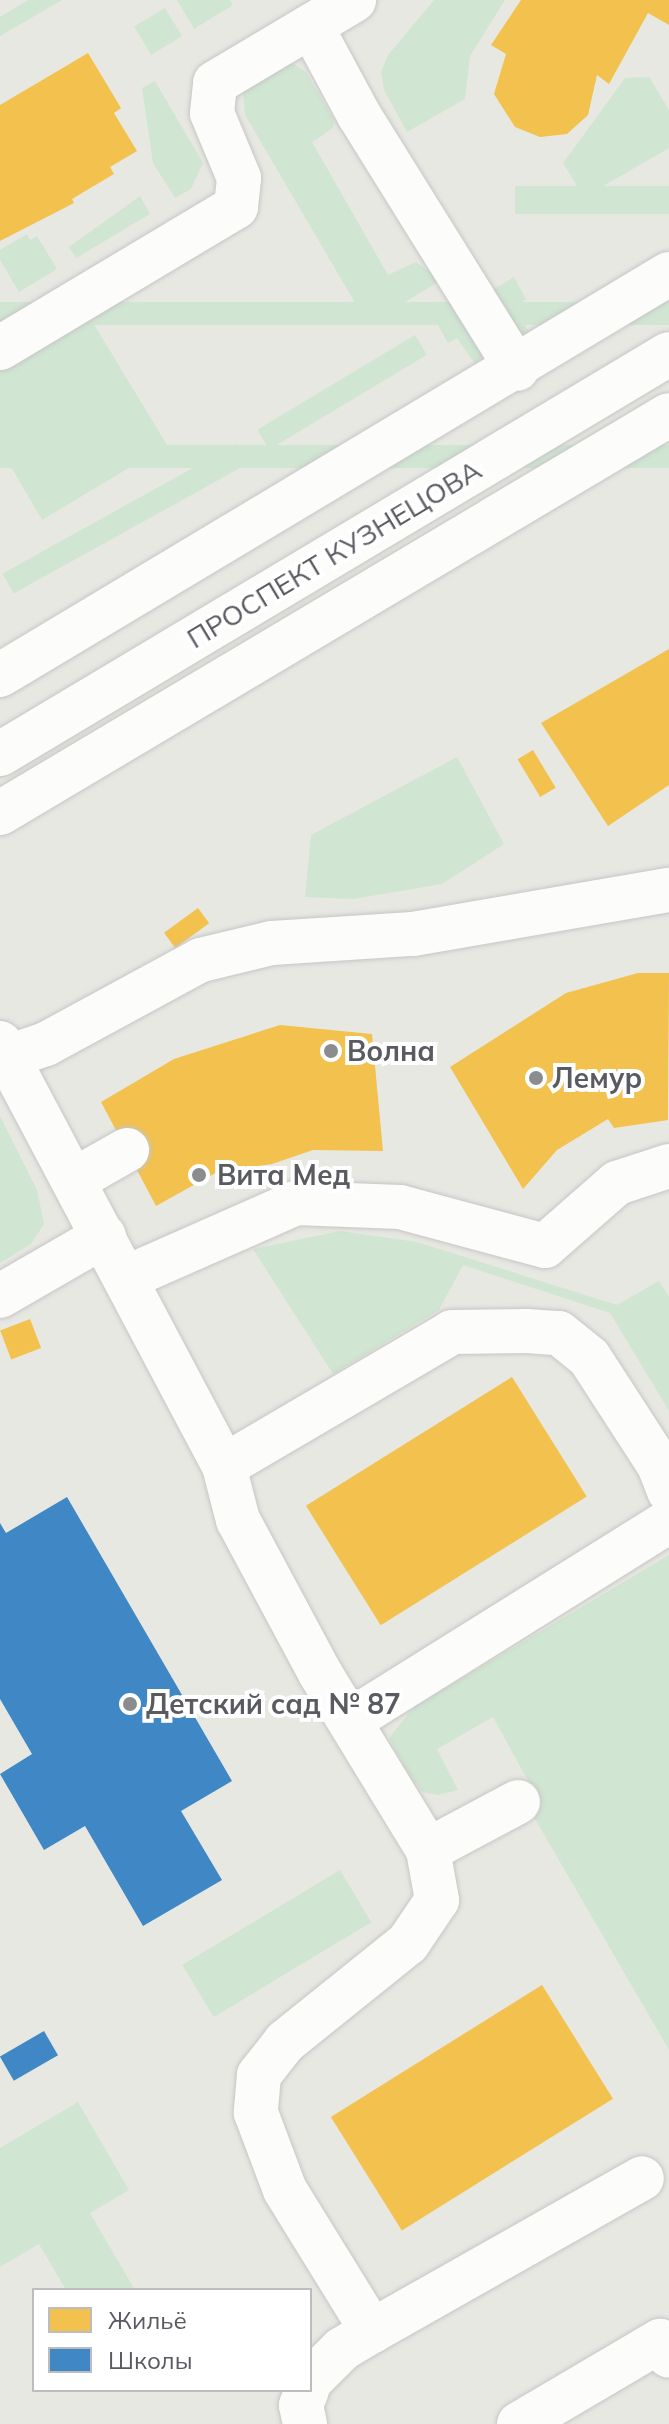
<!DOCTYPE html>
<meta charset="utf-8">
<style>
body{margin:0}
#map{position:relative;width:669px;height:2424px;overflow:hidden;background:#e8e8e3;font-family:Mulish,sans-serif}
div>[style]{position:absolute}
.green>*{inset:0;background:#d0e5d2;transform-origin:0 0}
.homes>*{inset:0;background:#f2c14e;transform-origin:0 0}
.schools>*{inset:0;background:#3f88c5;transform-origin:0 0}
.roads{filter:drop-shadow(0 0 2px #c6c6c5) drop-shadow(0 0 2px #c6c6c5)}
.minor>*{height:44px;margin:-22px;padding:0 22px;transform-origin:22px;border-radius:22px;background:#fcfcfb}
.dots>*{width:22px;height:22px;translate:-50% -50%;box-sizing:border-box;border:4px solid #fff;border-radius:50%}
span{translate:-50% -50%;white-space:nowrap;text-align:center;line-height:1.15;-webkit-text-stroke:8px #fff;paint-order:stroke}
.street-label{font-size:28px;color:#595b60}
.poi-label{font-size:28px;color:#595b60;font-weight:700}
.left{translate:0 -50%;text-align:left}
.legend{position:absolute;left:32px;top:2288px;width:280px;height:104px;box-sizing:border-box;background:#fff;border:2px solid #bdbdbf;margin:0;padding:10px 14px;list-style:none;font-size:24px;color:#595b60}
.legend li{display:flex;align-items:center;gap:16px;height:40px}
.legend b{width:40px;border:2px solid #bdbdbf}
</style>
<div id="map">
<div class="green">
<i style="clip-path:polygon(28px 0,62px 0,0 36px,0 17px)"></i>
<i style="clip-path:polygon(177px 0,230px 0,233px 5px,194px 29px)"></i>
<i style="clip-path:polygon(434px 0,505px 0,470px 56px,465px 99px,407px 132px,384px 90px,381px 72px,388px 55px)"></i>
<i style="left:165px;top:8px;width:33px;height:36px;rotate:59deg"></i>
<i style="clip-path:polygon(290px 62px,306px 72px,334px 120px,333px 128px,312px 142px,388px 275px,416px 262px,441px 280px,368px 325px,245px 115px,243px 91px)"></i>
<i style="clip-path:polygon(649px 77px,669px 110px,669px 148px,584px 197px,563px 163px,625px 78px)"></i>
<i style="clip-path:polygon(155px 81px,203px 163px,191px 189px,175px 198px,153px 163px,142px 88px)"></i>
<i style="left:669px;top:186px;width:28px;height:154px;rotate:90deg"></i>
<i style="clip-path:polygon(140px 196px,150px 214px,76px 258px,69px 247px)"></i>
<i style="clip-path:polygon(27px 234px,30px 240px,37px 236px,57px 269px,19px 292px,0 260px,0 250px)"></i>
<i style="clip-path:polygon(514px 277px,526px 299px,515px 307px,529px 332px,526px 337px,519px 337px,491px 291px)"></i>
<i style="left:669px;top:302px;width:23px;height:779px;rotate:90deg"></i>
<i style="clip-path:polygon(458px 310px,483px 354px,476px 365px,457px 338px,448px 343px,436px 322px)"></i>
<i style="clip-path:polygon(89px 316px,167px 445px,42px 520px,0 448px,0 370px)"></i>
<i style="left:415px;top:335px;width:23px;height:184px;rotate:59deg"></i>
<i style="left:236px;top:444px;width:23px;height:267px;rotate:61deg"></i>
<i style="left:669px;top:445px;width:23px;height:779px;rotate:90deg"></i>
<i style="clip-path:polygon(457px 757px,504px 844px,442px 884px,353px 899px,305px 897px,311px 835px)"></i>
<i style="clip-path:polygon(0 1116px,37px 1190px,44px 1224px,31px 1244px,0 1263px)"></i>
<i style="clip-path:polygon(340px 1231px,417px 1242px,617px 1305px,659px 1281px,669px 1297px,669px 1411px,610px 1313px,463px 1265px,439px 1310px,333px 1374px,253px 1249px)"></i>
<i style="clip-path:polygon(669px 1555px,669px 2050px,527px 1805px,538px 1799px,493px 1717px,437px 1749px,458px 1790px,438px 1795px,423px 1792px,411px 1778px,389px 1738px,414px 1707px)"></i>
<i style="left:340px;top:1870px;width:61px;height:184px;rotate:59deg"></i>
<i style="clip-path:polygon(78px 2102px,129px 2190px,90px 2213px,135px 2290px,66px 2290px,39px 2244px,0 2267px,0 2148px)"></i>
</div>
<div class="homes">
<i style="clip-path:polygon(521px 0,669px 0,669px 25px,648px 13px,609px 84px,597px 75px,588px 115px,567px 134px,540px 137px,515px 127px,494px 94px,506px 54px,491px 45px)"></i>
<i style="clip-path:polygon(88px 53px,121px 108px,114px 113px,137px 151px,110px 167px,114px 174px,72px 199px,74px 203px,0 241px,0 105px)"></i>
<i style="clip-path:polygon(669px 649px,669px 785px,608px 826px,541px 723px)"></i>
<i style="left:533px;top:750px;width:44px;height:18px;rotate:59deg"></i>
<i style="left:198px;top:908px;width:19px;height:42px;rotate:54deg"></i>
<i style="clip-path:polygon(638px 973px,669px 973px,668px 1120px,614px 1128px,608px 1119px,557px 1150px,523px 1189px,450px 1067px,566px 993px)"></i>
<i style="clip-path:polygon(280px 1025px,372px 1034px,383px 1151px,313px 1150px,272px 1164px,219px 1171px,156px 1206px,101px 1102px,174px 1059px)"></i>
<i style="left:30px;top:1319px;width:31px;height:32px;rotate:69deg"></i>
<i style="left:512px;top:1377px;width:141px;height:243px;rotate:58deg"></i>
<i style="left:542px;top:1985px;width:134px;height:249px;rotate:58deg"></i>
</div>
<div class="schools">
<i style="clip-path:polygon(67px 1497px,232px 1781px,181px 1811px,222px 1880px,143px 1926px,85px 1826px,44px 1850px,0 1774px,32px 1754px,0 1699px,0 1523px,6px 1533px)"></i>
<i style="left:44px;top:2031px;width:28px;height:51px;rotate:60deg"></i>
</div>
<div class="roads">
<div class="minor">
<i style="left:311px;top:26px;width:101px;rotate:61.7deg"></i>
<i style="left:359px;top:115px;width:299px;rotate:58.1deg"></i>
<i style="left:0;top:348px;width:275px;rotate:-30.9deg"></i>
<i style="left:236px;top:207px;width:29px;rotate:-84deg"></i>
<i style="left:239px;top:178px;width:70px;rotate:-112.6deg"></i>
<i style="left:212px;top:113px;width:30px;rotate:-84deg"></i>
<i style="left:215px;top:83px;width:162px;rotate:-30.8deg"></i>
<i style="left:0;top:675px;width:780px;rotate:-30.94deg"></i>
<i style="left:0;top:754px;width:779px;rotate:-30.88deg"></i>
<i style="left:0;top:813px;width:778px;rotate:-30.75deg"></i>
<i style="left:0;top:1043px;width:479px;rotate:62.1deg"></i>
<i style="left:224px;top:1466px;width:56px;rotate:75.5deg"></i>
<i style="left:238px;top:1520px;width:174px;rotate:61.8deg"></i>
<i style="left:320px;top:1673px;width:207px;rotate:58.6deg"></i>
<i style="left:428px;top:1850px;width:51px;rotate:79.8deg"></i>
<i style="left:437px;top:1900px;width:52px;rotate:124deg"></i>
<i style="left:408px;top:1943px;width:158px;rotate:141.2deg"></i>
<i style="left:285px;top:2042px;width:42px;rotate:128.2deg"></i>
<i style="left:259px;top:2075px;width:38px;rotate:95deg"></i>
<i style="left:256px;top:2113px;width:82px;rotate:69.4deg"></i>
<i style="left:285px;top:2190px;width:166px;rotate:58.3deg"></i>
<i style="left:8px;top:1057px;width:40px;rotate:-18.9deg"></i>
<i style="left:46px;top:1044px;width:176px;rotate:-28.5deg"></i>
<i style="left:201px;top:960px;width:73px;rotate:-13.5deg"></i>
<i style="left:272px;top:943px;width:141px;rotate:-3.7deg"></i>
<i style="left:413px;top:934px;width:260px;rotate:-9.8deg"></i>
<i style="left:74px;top:1180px;width:61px;rotate:-29.5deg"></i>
<i style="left:128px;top:1277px;width:184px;rotate:-23.8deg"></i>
<i style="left:296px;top:1203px;width:104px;rotate:2.2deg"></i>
<i style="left:400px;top:1207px;width:150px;rotate:15.1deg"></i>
<i style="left:545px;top:1246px;width:96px;rotate:-41.2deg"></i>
<i style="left:617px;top:1183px;width:55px;rotate:-18.1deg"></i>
<i style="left:0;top:1296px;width:120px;rotate:-30deg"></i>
<i style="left:224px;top:1466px;width:264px;rotate:-30.4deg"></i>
<i style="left:452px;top:1332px;width:75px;rotate:-0.8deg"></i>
<i style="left:527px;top:1331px;width:32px;rotate:4deg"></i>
<i style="left:559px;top:1333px;width:38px;rotate:39deg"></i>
<i style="left:589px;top:1357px;width:129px;rotate:57.1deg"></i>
<i style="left:659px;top:1465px;width:28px;rotate:69deg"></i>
<i style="left:351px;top:1720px;width:375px;rotate:-32deg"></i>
<i style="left:428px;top:1850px;width:102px;rotate:-28.1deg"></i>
<i style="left:310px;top:2381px;width:45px;rotate:-45deg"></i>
<i style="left:342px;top:2349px;width:35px;rotate:-31deg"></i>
<i style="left:372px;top:2331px;width:310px;rotate:-29.5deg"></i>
<i style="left:305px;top:2424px;width:19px;rotate:-102deg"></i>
<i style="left:301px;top:2405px;width:16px;rotate:-68deg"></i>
<i style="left:519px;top:2424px;width:164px;rotate:-30.5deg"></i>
<i style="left:660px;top:2341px;width:17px;rotate:59deg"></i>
</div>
</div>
<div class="dots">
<i style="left:331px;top:1051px;background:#8b8c8e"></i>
<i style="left:536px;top:1078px;background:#8b8c8e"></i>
<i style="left:199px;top:1175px;background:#8b8c8e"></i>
<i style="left:130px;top:1704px;background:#8b8c8e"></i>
</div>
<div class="street-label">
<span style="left:334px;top:554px;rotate:-31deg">ПРОСПЕКТ КУЗНЕЦОВА</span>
</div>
<div class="poi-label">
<span class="left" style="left:347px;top:1051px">Волна</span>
<span class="left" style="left:552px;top:1078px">Лемур</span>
<span class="left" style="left:217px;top:1175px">Вита Мед</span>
<span class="left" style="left:146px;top:1704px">Детский сад № 87</span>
</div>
<ul class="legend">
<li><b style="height:22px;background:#f2c14e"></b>Жильё</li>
<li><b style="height:22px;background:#3f88c5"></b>Школы</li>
</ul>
</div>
